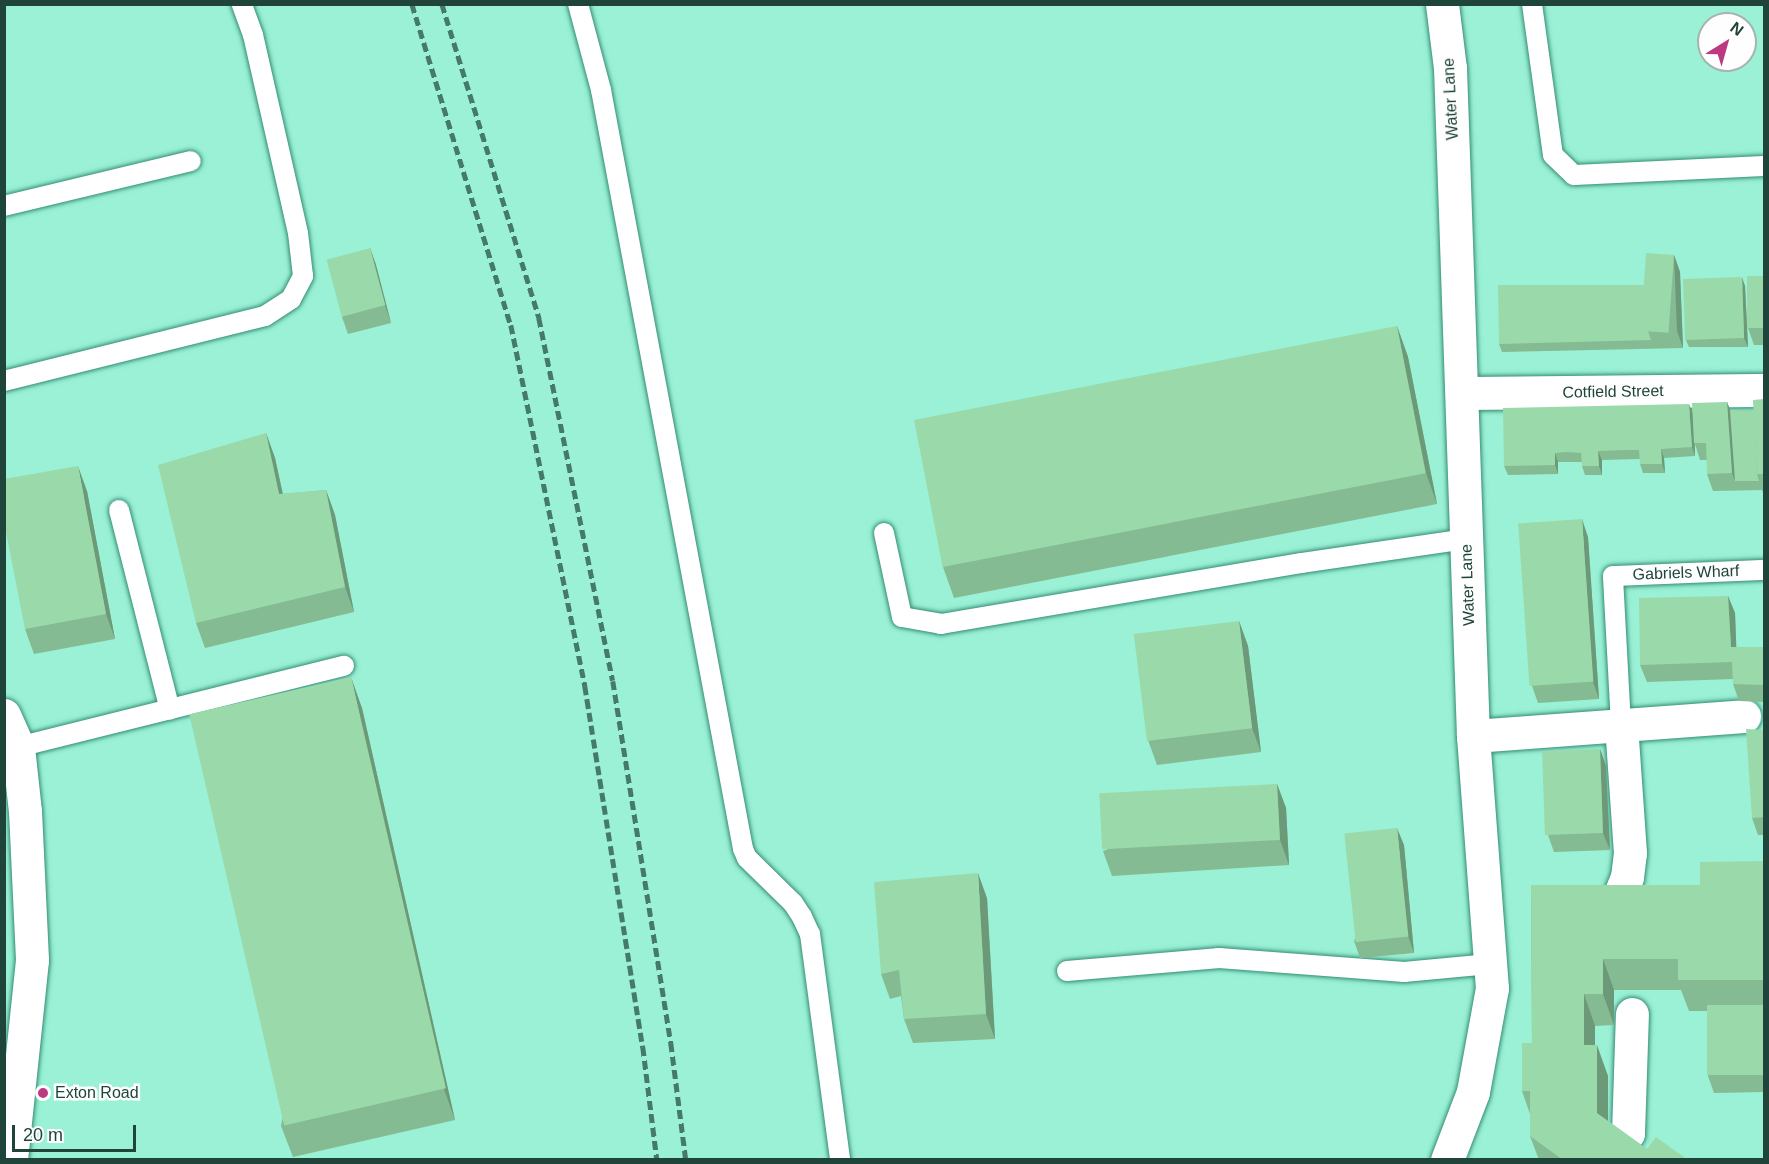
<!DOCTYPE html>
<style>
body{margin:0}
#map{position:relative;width:1769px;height:1164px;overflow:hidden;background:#9af1d5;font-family:Arial,sans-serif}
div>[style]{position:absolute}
.roads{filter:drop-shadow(0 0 2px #348d75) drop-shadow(0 0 2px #348d75)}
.service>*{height:20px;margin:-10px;padding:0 10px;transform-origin:10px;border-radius:10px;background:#fff}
.minor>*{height:33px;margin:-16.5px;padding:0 16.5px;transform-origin:16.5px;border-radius:16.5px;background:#fff}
.rail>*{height:4.5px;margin-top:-2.25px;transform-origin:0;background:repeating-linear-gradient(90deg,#457969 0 9px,transparent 0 13.5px)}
.wall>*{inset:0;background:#84bb92}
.shaded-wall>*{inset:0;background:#6c9977}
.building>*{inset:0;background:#9adaaa;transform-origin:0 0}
.dots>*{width:16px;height:16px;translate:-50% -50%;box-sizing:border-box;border:3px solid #fefefe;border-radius:50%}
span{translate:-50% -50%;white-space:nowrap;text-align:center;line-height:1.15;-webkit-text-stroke:5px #fefefe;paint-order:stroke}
.street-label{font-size:16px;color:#1f4439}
.poi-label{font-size:16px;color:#1f4439}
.left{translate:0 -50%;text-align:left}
.frame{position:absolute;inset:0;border:6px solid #1f4439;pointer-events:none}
.north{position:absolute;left:1697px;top:12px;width:60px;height:60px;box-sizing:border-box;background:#fefefe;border:2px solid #a5b4af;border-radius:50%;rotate:37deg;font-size:16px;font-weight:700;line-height:24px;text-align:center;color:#1f4439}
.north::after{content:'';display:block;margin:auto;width:21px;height:27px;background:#bd3a80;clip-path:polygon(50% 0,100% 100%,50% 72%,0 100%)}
.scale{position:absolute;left:12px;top:1125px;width:124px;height:27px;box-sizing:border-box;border:3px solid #1f4439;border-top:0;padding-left:8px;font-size:18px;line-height:21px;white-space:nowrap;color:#1f4439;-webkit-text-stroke:4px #fefefe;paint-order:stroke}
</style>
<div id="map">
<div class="roads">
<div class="service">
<i style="left:578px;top:4px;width:89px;rotate:75deg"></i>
<i style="left:601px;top:90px;width:772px;rotate:79.4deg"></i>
<i style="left:743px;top:849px;width:10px;rotate:66deg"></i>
<i style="left:747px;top:858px;width:64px;rotate:44.4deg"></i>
<i style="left:793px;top:903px;width:17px;rotate:57deg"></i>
<i style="left:802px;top:917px;width:19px;rotate:65deg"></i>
<i style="left:810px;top:934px;width:228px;rotate:82.4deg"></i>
<i style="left:1532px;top:4px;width:152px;rotate:82.1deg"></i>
<i style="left:1553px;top:155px;width:29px;rotate:44deg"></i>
<i style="left:1574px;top:175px;width:190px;rotate:-2.7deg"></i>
<i style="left:4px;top:206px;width:192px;rotate:-13.5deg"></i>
<i style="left:4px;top:381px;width:269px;rotate:-14deg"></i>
<i style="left:265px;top:316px;width:31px;rotate:-33deg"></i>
<i style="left:291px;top:299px;width:26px;rotate:-62deg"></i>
<i style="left:303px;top:276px;width:43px;rotate:-96.6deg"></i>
<i style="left:298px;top:233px;width:203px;rotate:-102.8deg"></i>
<i style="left:253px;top:35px;width:33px;rotate:-110deg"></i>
<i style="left:119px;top:510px;width:206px;rotate:75.7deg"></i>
<i style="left:884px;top:533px;width:86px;rotate:77.9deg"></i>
<i style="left:902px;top:617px;width:40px;rotate:10deg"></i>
<i style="left:941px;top:624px;width:366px;rotate:-9.6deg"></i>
<i style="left:1302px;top:563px;width:167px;rotate:-8.3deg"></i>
<i style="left:1621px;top:725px;width:149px;rotate:-93.1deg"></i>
<i style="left:1613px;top:576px;width:151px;rotate:-2.3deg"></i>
<i style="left:18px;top:747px;width:336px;rotate:-14deg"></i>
<i style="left:1067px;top:971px;width:153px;rotate:-4.9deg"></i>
<i style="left:1219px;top:958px;width:186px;rotate:4.3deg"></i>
<i style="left:1404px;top:972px;width:86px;rotate:-5.3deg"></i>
</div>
<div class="minor">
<i style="left:1442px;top:4px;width:64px;rotate:82.9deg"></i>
<i style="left:1450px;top:68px;width:668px;rotate:88.03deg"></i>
<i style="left:1473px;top:736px;width:253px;rotate:85.7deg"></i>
<i style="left:1492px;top:988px;width:106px;rotate:100.4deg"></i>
<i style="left:1473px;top:1092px;width:73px;rotate:110.9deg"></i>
<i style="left:1462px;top:393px;width:302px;rotate:-0.6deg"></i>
<i style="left:4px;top:715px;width:35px;rotate:66deg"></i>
<i style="left:18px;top:747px;width:64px;rotate:83.8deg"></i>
<i style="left:25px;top:811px;width:149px;rotate:87.3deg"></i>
<i style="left:32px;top:960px;width:201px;rotate:96deg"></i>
<i style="left:1473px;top:736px;width:272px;rotate:-4.2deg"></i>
<i style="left:1616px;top:904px;width:29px;rotate:-68deg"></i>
<i style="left:1627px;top:877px;width:24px;rotate:-83deg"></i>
<i style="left:1630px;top:853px;width:128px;rotate:-94deg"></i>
<i style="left:1616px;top:1149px;width:20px;rotate:-53deg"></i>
<i style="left:1628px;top:1133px;width:119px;rotate:-88.1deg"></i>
</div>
</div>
<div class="rail">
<i style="left:412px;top:4px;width:336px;rotate:72.9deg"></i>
<i style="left:511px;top:325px;width:369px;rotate:78.4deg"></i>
<i style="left:585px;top:686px;width:366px;rotate:80.9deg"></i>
<i style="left:643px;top:1047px;width:114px;rotate:82.9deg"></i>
<i style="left:442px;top:4px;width:329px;rotate:72.8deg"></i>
<i style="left:539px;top:318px;width:370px;rotate:78.5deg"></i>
<i style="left:613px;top:681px;width:367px;rotate:80.9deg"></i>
<i style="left:671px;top:1043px;width:118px;rotate:82.7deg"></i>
</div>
<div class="wall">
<i style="clip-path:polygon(370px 248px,376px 265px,391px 323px,348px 334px,342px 317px)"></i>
<i style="clip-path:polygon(1674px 255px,1680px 272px,1683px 348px,1502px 352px,1499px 344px,1647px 285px)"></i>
<i style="clip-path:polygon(1764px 276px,1764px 345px,1754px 345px,1748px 328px)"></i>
<i style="clip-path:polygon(1745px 286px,1748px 347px,1689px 347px,1685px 338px)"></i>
<i style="clip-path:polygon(1397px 326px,1408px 357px,1437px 504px,954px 598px,943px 567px)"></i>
<i style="clip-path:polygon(1764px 399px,1764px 495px,1762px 490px,1713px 491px,1707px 474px,1707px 460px,1700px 460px,1695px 444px,1695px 456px,1664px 458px,1665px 473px,1643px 473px,1640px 464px,1640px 459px,1602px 460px,1602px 475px,1585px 475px,1582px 466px,1582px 462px,1558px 462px,1558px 474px,1508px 475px,1504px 466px,1727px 402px,1730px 410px,1754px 411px)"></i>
<i style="clip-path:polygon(266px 433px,275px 458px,283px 494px,326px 490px,335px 515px,354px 612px,205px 648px,196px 623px)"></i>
<i style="clip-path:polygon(87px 491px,115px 639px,34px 654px,25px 629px)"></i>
<i style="clip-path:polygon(1588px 537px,1599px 699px,1538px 703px,1532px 686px)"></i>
<i style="clip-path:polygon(1728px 596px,1735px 613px,1736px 647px,1764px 647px,1764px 702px,1739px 701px,1733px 684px,1733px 679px,1647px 682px,1640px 665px)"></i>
<i style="clip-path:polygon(1239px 621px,1248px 646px,1261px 752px,1157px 765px,1148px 740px)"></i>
<i style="clip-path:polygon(362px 708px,455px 1120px,293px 1157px,281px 1126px)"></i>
<i style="clip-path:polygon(1764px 730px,1764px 835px,1758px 835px,1752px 818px)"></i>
<i style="clip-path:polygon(1600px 749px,1606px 766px,1610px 850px,1554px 852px,1548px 835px)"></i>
<i style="clip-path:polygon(1277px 784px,1286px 808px,1289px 865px,1112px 876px,1103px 851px)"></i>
<i style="clip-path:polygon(1404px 845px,1414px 953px,1360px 958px,1354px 941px)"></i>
<i style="clip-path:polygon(1764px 861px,1764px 1092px,1714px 1093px,1708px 1076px,1707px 1011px,1689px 1011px,1681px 990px,1614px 990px,1614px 1025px,1595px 1026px,1595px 1045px,1608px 1076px,1608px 1121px,1647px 1149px,1688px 1160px,1539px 1160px,1530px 1136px,1530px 1114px,1522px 1091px,1532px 1043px,1531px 885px,1700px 885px)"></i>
<i style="clip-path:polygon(987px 898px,995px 1039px,913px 1043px,904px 1019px,901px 996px,890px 999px,881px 974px)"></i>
</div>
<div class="shaded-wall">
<i style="clip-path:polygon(370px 248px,376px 265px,391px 323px,385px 305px)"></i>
<i style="clip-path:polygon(1674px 255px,1680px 272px,1683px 348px,1677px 331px)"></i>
<i style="clip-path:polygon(1742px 277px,1745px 286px,1748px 347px,1744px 338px)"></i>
<i style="clip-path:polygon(1397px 326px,1408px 357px,1437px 504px,1426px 473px)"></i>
<i style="clip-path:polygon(1727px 402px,1734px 419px,1735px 481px,1732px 473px)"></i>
<i style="clip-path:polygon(1689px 404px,1693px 413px,1695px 456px,1692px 447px)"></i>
<i style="clip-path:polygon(266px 433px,275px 458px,288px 519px,279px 494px)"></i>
<i style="clip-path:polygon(1661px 449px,1664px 458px,1665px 473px,1662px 464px)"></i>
<i style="clip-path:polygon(1598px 451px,1602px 460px,1602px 475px,1599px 466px)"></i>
<i style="clip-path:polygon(1555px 453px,1558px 462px,1558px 474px,1555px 465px)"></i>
<i style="clip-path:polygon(78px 466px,87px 491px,115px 639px,106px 614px)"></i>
<i style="clip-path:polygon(326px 490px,335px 515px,354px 612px,345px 587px)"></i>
<i style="clip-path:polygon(1582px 519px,1588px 537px,1599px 699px,1593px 682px)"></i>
<i style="clip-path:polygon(1728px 596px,1735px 613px,1737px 664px,1731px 647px)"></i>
<i style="clip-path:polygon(1239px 621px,1248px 646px,1261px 752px,1252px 728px)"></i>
<i style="clip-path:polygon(351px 677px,362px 708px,455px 1120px,444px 1089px)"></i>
<i style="clip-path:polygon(1600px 749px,1606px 766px,1610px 850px,1603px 833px)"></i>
<i style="clip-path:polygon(1277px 784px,1286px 808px,1289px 865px,1280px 840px)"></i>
<i style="clip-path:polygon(1397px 828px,1404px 845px,1414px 953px,1408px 936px)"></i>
<i style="clip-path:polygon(978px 873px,987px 898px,995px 1039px,986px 1014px)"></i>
<i style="clip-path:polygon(1603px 959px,1614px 990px,1614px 1025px,1603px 994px)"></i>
<i style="clip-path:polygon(1584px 994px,1595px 1026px,1595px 1076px,1584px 1045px)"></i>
<i style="clip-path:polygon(1597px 1045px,1608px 1076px,1608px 1144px,1597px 1113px)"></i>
</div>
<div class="building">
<i style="left:370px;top:248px;width:59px;height:45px;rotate:75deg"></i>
<i style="left:1646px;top:253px;width:28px;height:78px;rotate:4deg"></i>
<i style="left:1747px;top:276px;width:17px;height:52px"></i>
<i style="left:1742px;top:277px;width:61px;height:59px;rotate:88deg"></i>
<i style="clip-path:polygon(1498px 285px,1647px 285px,1648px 331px,1651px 340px,1499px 344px)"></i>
<i style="left:1397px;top:326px;width:150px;height:492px;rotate:79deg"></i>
<i style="clip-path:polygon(1764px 399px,1764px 474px,1757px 474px,1753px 400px)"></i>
<i style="clip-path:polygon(1727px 402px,1732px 473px,1707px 474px,1706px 443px,1694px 443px,1692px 403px)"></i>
<i style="clip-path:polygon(1689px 404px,1692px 447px,1661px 449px,1662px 464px,1640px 464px,1639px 450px,1627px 450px,1598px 451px,1599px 466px,1582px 466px,1581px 453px,1566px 452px,1555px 453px,1555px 465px,1504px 466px,1503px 408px)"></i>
<i style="clip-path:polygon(1730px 410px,1754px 411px,1757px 474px,1759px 481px,1735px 481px)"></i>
<i style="clip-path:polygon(266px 433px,279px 494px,326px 490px,345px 587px,196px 623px,158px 465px)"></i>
<i style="clip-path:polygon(78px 466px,106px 614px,25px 629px,4px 522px,4px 479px)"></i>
<i style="left:1582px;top:519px;width:163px;height:64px;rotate:86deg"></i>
<i style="clip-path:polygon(1728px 596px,1731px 647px,1764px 647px,1764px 685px,1733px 684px,1732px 662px,1640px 665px,1639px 598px)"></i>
<i style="left:1239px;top:621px;width:108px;height:106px;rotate:83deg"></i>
<i style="left:351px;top:677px;width:422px;height:166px;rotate:77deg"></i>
<i style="clip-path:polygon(1746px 729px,1764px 730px,1764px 817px,1752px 818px)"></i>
<i style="left:1600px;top:749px;width:84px;height:58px;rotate:88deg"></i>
<i style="left:1277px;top:784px;width:56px;height:178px;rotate:87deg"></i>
<i style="left:1397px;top:828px;width:109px;height:53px;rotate:84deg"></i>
<i style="clip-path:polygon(1764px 861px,1764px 980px,1678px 980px,1678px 959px,1603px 959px,1603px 994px,1584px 994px,1584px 1045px,1597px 1045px,1597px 1113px,1647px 1149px,1656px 1137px,1688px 1160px,1563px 1160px,1530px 1136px,1530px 1091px,1522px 1091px,1522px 1043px,1532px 1043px,1531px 885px,1700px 885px,1700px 862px)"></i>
<i style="clip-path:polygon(978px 873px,986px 1014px,904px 1019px,899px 970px,881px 974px,874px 882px)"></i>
<i style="left:1764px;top:1005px;width:70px;height:57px;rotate:90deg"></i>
</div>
<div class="dots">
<i style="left:43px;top:1093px;background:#bd3a80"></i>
</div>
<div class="street-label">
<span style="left:1451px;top:99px;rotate:-93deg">Water Lane</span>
<span style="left:1613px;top:392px;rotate:-1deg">Cotfield Street</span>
<span style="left:1686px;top:573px;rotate:-2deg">Gabriels Wharf</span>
<span style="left:1468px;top:585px;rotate:-92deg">Water Lane</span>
</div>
<div class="poi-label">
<span class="left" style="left:55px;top:1093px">Exton Road</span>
</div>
<div class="frame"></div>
<div class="north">N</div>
<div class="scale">20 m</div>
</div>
